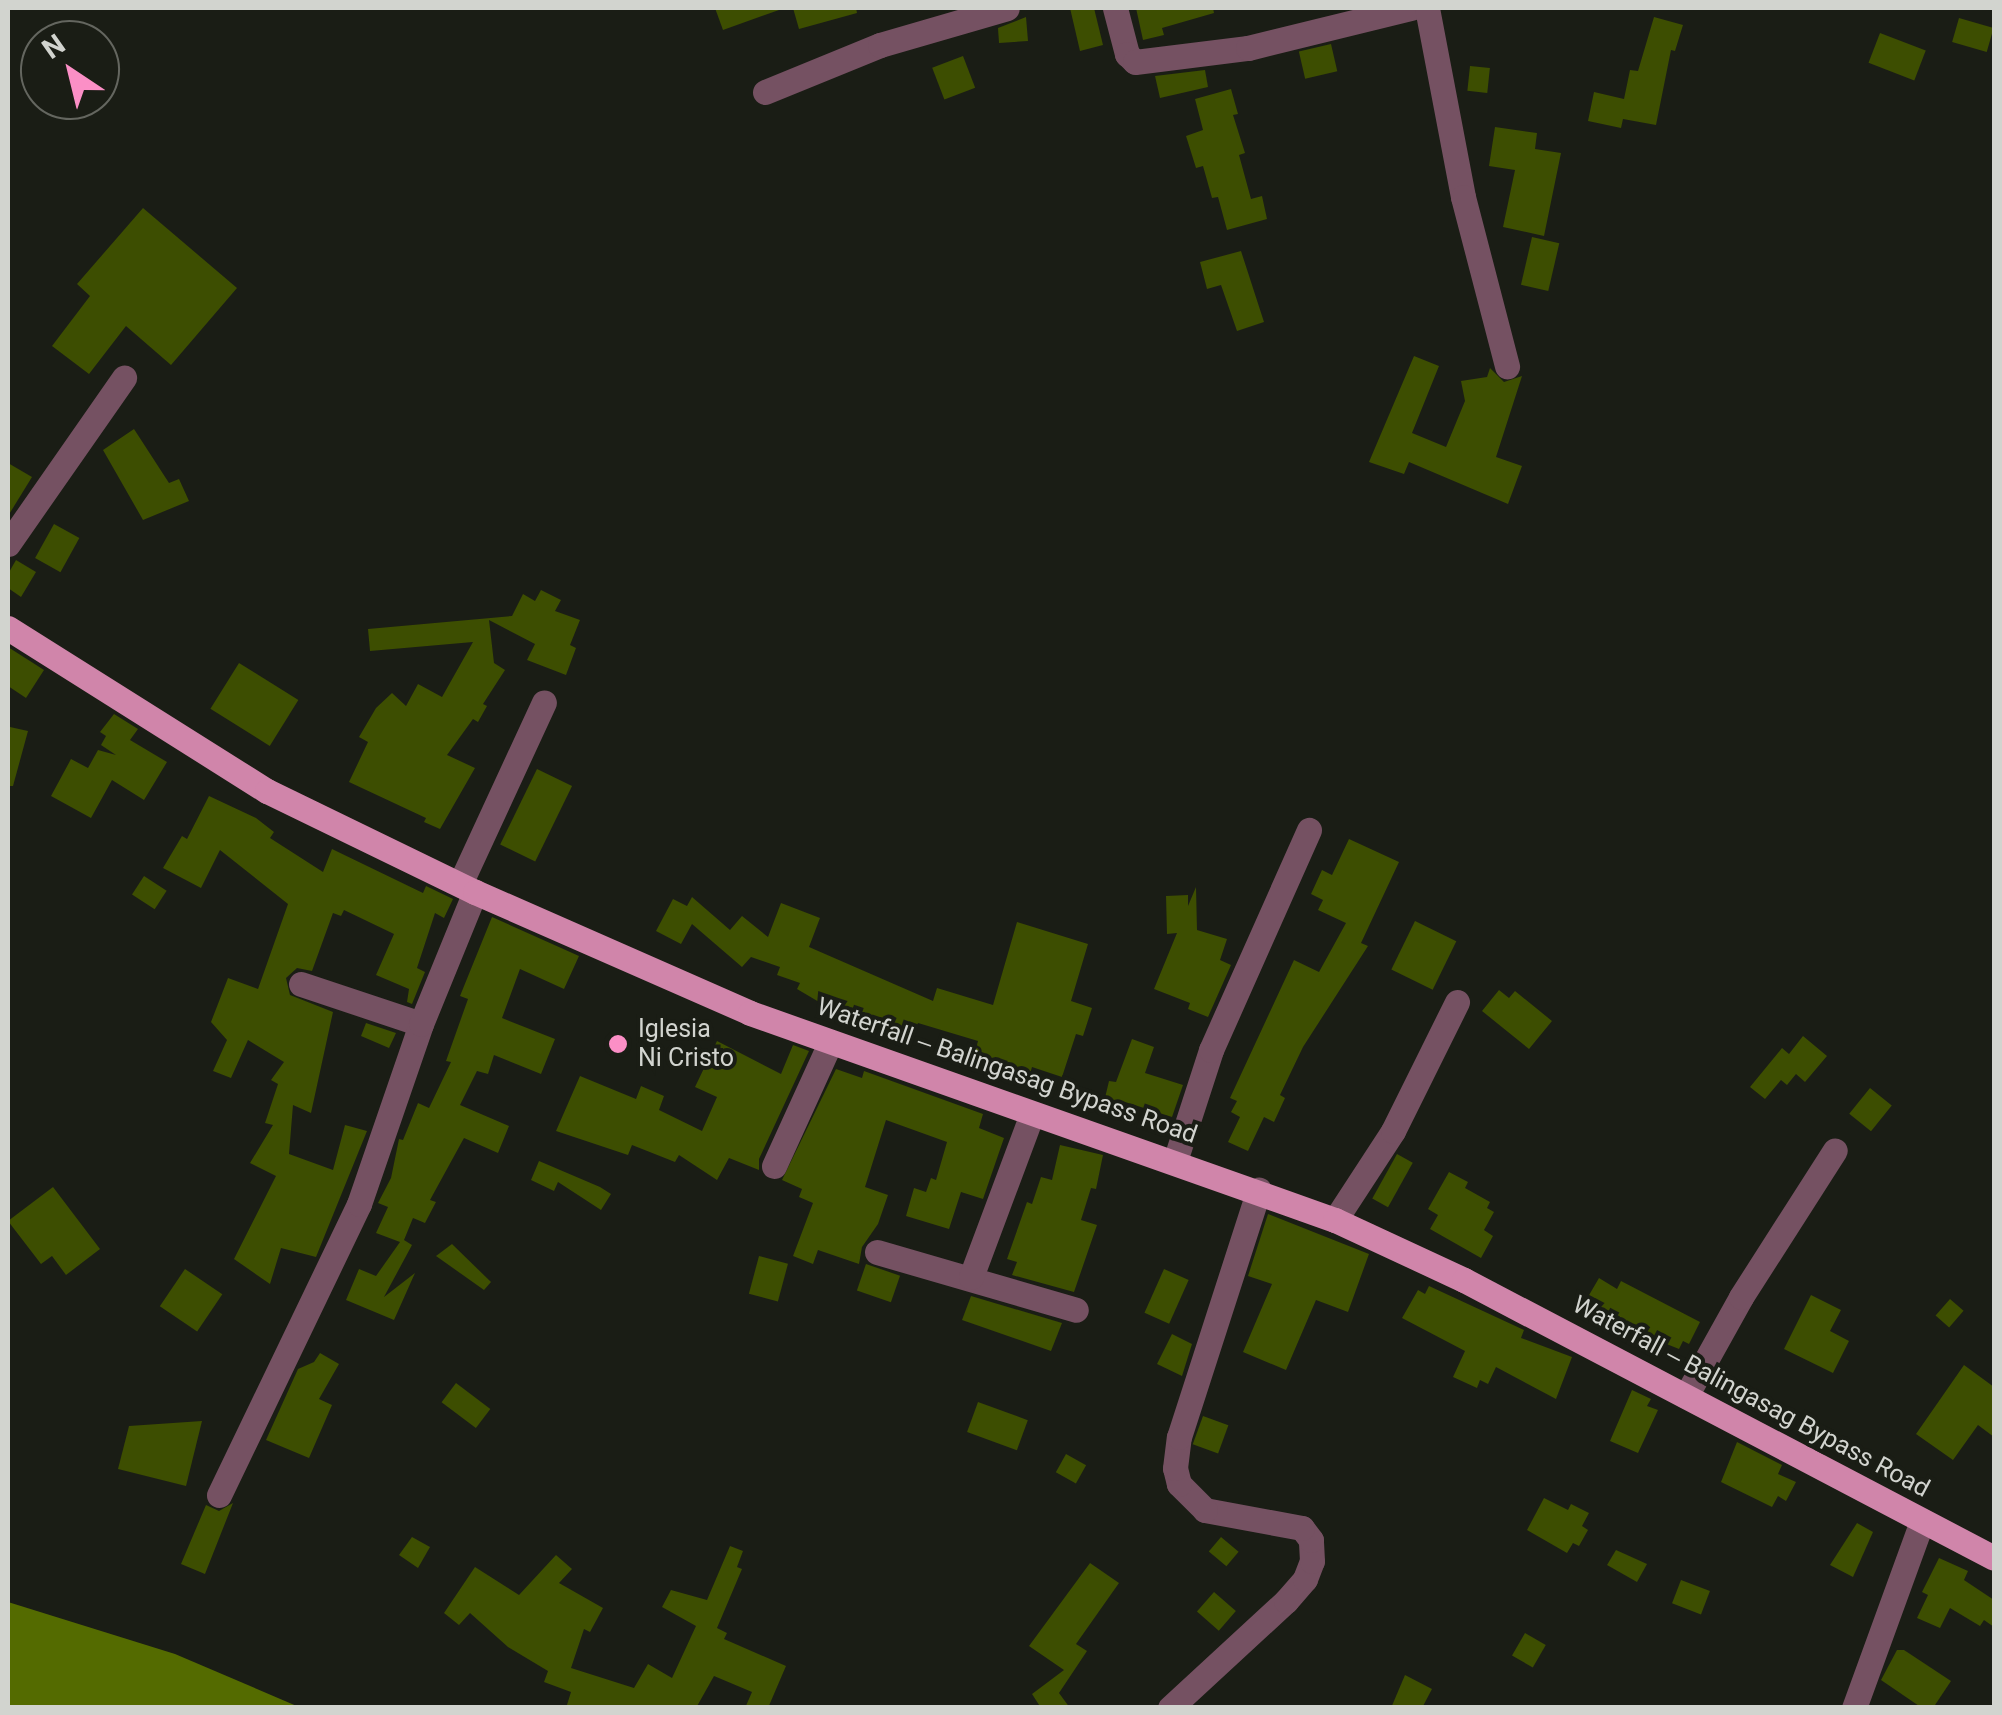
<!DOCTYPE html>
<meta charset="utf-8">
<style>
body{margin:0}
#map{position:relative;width:2002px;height:1715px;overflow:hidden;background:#1a1d15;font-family:Roboto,sans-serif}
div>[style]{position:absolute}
.water>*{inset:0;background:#546b00}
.building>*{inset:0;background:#3d4e01;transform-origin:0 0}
.minor>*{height:25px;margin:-12.5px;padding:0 12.5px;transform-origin:12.5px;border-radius:12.5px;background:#755162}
.major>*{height:25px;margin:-12.5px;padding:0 12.5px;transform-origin:12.5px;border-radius:12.5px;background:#d085aa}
.dots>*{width:28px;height:28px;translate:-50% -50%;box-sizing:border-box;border:5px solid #1a1d15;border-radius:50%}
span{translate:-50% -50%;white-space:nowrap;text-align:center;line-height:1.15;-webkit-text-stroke:8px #1a1d15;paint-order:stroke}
.poi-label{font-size:25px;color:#d2d4cf}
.left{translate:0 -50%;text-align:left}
.street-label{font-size:25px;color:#d2d4cf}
.frame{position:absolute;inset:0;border:10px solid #d2d4cf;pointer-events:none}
.north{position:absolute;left:20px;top:20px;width:100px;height:100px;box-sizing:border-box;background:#1a1d15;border:2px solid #64665f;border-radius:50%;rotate:325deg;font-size:28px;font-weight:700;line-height:40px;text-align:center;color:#d2d4cf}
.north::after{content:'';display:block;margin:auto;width:35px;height:45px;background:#fb8fc6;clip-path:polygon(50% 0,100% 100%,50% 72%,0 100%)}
</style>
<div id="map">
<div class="water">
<i style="clip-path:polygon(8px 1602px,175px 1654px,299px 1707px,8px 1707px)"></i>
</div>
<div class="building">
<i style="clip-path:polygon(715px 8px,779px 8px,779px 10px,723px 30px)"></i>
<i style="clip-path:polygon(793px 8px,856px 8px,857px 13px,799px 29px)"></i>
<i style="clip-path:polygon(1070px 8px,1094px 8px,1103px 45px,1080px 51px)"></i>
<i style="clip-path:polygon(1136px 8px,1213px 8px,1214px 13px,1162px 28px,1164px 35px,1143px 40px)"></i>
<i style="clip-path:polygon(1026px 17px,1028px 41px,999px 43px,998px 28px)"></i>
<i style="clip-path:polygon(1654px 17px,1683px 25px,1675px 51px,1671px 50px,1656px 125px,1623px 119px,1621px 128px,1588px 121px,1594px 92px,1624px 99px,1630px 70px,1638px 71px)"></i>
<i style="left:1959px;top:18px;width:36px;height:25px;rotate:16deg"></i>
<i style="left:1880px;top:33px;width:49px;height:32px;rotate:21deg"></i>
<i style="left:1331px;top:44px;width:28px;height:33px;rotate:77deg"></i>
<i style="left:963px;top:56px;width:34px;height:33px;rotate:69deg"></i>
<i style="left:1470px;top:66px;width:20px;height:25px;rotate:6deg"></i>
<i style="clip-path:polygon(1205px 70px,1208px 87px,1160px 98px,1155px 76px)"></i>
<i style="clip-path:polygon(1231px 89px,1238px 114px,1233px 115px,1245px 153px,1239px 155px,1251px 199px,1262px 196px,1267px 219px,1227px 230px,1218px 197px,1212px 198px,1203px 166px,1196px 168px,1186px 136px,1203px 130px,1195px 99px)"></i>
<i style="clip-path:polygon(1495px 127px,1537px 133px,1535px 149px,1561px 153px,1544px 236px,1503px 227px,1515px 170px,1489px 166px)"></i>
<i style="clip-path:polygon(143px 208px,237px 288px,171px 365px,126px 326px,89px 374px,52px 346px,90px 296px,77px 284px)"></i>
<i style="left:1532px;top:237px;width:28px;height:49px;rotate:13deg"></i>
<i style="clip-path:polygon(1241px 251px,1264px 322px,1237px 331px,1221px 285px,1207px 289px,1200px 262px)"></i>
<i style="clip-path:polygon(1414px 356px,1439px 366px,1412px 433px,1446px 447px,1465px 401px,1461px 381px,1487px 377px,1490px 368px,1504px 382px,1522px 376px,1496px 457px,1522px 466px,1508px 504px,1409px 462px,1404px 474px,1369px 462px)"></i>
<i style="clip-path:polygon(134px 429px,169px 483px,179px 479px,189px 501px,143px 520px,103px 450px)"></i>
<i style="clip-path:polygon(8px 463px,32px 477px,8px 516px)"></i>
<i style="left:54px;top:524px;width:29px;height:39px;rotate:29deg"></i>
<i style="clip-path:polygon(16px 560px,36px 572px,21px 597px,8px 588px,8px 574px)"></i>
<i style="clip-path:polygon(541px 590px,561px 600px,555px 611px,580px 620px,570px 645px,576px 648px,566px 675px,527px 660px,535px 644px,489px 620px,494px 663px,505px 670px,483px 704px,487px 706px,478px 722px,473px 719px,447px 755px,475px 768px,440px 829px,424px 822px,426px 818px,349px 782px,368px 742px,359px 737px,376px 708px,392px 693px,406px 706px,418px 684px,442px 697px,473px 642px,370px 651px,368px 629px,512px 616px,523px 594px,535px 601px)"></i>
<i style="clip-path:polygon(8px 647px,44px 670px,26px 698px,8px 686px)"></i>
<i style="left:239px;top:663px;width:70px;height:54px;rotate:32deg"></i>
<i style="clip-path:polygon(114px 714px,138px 729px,130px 740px,167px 762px,144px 800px,112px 780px,91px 818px,51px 796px,71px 759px,88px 768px,98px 750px,116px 755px,101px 745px,106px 736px,100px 732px)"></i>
<i style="clip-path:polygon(10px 727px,28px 731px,13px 786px,8px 786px)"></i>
<i style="left:537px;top:769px;width:39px;height:84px;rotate:26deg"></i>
<i style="clip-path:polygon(209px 796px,256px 818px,274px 832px,270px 838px,323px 872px,332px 849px,423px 893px,426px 886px,453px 899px,444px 918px,435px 913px,417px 968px,425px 972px,412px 1004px,407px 1002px,409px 989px,376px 975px,394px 934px,344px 910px,341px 916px,333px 913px,312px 971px,297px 968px,286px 978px,290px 995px,333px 1012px,311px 1113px,293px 1105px,289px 1154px,333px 1170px,345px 1125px,367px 1131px,316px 1257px,281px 1248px,270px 1284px,234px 1259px,276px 1176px,250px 1163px,273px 1125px,265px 1123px,278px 1084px,271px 1080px,284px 1062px,248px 1040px,231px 1078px,213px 1071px,227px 1040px,211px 1022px,228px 978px,258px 989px,288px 904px,220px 850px,201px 888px,163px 868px,182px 836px,187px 839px)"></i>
<i style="clip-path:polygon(1349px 839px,1399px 862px,1361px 943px,1368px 946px,1303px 1047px,1280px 1095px,1285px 1098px,1274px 1122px,1264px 1117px,1248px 1151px,1228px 1142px,1240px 1117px,1231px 1112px,1237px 1101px,1230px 1098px,1294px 960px,1319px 972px,1346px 923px,1318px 910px,1323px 900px,1311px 894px,1322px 870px,1332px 875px)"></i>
<i style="left:144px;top:876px;width:27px;height:22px;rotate:33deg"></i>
<i style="clip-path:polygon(1196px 887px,1197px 930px,1227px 939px,1220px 960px,1231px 965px,1208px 1017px,1188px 1009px,1190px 1003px,1154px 989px,1177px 933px,1167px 934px,1166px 896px,1188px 895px,1188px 906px)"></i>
<i style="clip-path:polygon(692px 897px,730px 930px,742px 916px,768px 937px,781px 903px,820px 918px,809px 947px,933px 1001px,937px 988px,993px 1005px,1017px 922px,1088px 944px,1071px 1001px,1092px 1008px,1083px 1036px,1076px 1034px,1062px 1077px,1032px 1067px,1030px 1074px,975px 1052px,978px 1041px,918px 1023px,912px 1038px,836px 1012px,797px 989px,800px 983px,777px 975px,780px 967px,751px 957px,742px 967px,692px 924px,681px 944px,656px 931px,673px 899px,687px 906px)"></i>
<i style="clip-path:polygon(492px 917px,579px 956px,564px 989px,520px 969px,502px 1018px,555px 1039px,541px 1074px,494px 1055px,488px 1074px,477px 1071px,460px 1105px,509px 1126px,498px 1153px,464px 1138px,430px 1200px,436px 1202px,425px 1223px,413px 1218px,404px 1240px,412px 1245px,384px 1297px,415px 1273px,394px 1320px,346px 1300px,359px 1269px,376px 1276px,400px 1242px,376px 1233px,388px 1207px,378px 1203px,391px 1178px,399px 1139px,403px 1140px,418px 1103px,429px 1108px,451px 1062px,446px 1061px,468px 999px,460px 996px)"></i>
<i style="left:1415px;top:921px;width:46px;height:54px;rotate:26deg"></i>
<i style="clip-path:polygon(1499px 990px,1509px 998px,1515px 991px,1552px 1021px,1529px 1049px,1482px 1011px)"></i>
<i style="clip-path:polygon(366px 1023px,396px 1033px,389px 1048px,361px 1036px)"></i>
<i style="clip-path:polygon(1803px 1036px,1827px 1056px,1805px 1082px,1796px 1074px,1787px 1085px,1781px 1080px,1765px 1099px,1750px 1087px,1782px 1048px,1789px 1054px)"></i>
<i style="clip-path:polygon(1132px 1039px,1154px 1047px,1145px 1073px,1183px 1085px,1172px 1117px,1122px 1101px,1121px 1106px,1104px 1102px,1109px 1081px,1116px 1082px)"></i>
<i style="clip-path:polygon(717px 1041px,781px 1074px,793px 1045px,809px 1051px,759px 1159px,759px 1170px,729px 1158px,717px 1180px,679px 1155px,675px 1162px,632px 1145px,628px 1155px,556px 1131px,580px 1076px,636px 1099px,641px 1086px,664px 1096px,659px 1110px,702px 1131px,717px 1097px,695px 1087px)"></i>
<i style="clip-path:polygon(836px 1069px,862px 1078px,864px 1071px,983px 1114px,979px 1128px,1004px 1138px,983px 1199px,961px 1192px,949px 1229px,906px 1216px,914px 1188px,926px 1192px,931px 1178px,936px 1180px,947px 1142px,886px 1120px,865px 1187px,888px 1195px,878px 1224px,862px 1247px,859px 1264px,818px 1250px,813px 1264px,793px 1256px,813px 1203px,799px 1197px,802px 1189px,782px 1180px)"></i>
<i style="left:1870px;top:1088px;width:28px;height:33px;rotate:39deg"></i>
<i style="clip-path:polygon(1060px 1145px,1103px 1155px,1096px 1189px,1091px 1188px,1081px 1220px,1097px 1225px,1074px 1292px,1012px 1275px,1017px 1262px,1007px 1259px,1027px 1202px,1032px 1204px,1041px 1177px,1052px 1180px)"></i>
<i style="left:1397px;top:1154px;width:18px;height:51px;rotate:29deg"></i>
<i style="clip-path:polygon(539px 1161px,600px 1187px,611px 1194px,601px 1210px,558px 1182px,554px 1191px,531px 1180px)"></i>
<i style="clip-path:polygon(1449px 1172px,1468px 1182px,1465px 1188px,1490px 1202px,1487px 1208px,1494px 1212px,1484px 1230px,1493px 1236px,1481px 1258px,1430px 1229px,1438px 1215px,1428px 1209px)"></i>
<i style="clip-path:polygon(53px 1187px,100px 1249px,66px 1275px,52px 1256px,41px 1264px,8px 1221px)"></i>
<i style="clip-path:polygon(1268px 1214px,1369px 1254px,1348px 1312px,1316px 1300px,1286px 1370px,1243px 1352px,1272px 1284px,1248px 1276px)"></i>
<i style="clip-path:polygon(452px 1244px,491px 1282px,484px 1290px,436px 1256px)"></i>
<i style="left:759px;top:1256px;width:30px;height:39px;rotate:15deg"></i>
<i style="left:866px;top:1264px;width:36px;height:28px;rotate:19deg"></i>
<i style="left:185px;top:1269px;width:45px;height:45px;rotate:34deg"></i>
<i style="left:1164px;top:1269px;width:27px;height:48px;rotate:24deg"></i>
<i style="clip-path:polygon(1599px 1278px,1617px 1289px,1621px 1281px,1700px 1322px,1689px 1344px,1683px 1341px,1679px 1349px,1654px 1339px,1585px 1302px)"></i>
<i style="clip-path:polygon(1429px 1286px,1524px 1330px,1521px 1338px,1572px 1357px,1556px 1399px,1496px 1367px,1488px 1384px,1480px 1380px,1477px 1388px,1453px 1377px,1465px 1351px,1402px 1318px,1418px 1290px,1425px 1294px)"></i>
<i style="clip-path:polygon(1811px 1295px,1841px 1310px,1830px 1331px,1849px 1341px,1833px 1373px,1784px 1349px)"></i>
<i style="clip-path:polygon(971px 1296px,1062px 1323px,1051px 1351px,962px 1320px)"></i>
<i style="left:1950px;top:1299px;width:18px;height:22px;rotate:41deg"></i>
<i style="clip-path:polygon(1172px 1334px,1192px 1344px,1182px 1376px,1157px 1364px)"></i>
<i style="clip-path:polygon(320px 1353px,339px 1364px,319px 1399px,332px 1405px,309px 1458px,266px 1440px,298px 1369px,314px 1362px)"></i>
<i style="clip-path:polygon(1964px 1365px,1994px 1387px,1994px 1437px,1978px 1425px,1953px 1460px,1916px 1434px)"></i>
<i style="left:456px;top:1383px;width:43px;height:24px;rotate:37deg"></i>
<i style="clip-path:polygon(1632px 1390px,1651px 1399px,1647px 1406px,1658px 1410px,1638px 1453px,1610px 1441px)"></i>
<i style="left:978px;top:1402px;width:53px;height:32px;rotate:20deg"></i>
<i style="left:1203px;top:1416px;width:27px;height:30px;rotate:20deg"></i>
<i style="clip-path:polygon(202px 1421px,186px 1486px,118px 1469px,129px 1426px)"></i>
<i style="clip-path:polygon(1737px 1442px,1782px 1465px,1778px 1474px,1796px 1482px,1786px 1501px,1778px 1496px,1772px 1507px,1721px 1482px)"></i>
<i style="left:1066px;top:1454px;width:23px;height:21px;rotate:29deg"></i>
<i style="clip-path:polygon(1544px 1498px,1568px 1510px,1571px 1504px,1589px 1513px,1582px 1526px,1588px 1530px,1579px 1546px,1573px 1543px,1567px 1553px,1527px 1530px)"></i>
<i style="clip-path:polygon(233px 1503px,205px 1574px,181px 1564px,206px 1505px,219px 1511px)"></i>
<i style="clip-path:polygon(1857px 1523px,1873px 1532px,1853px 1577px,1830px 1565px)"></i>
<i style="clip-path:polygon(412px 1537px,430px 1547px,418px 1568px,399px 1555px)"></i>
<i style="left:1221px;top:1537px;width:23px;height:19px;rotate:40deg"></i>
<i style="clip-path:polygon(730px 1546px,743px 1551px,737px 1567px,742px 1569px,717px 1628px,727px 1633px,724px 1639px,786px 1666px,768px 1708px,745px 1708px,752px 1692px,714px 1676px,696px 1708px,566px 1708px,571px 1692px,544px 1682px,548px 1671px,508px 1647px,470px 1613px,459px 1625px,444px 1613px,475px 1567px,519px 1595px,556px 1555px,572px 1569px,559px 1583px,603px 1608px,590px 1632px,584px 1629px,571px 1668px,634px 1688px,648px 1664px,672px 1678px,696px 1626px,662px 1607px,671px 1590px,707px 1600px)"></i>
<i style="clip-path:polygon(1616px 1550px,1647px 1564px,1637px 1582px,1607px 1565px)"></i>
<i style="clip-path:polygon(1939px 1558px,1968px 1571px,1964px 1580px,1994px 1600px,1994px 1627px,1984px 1620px,1980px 1626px,1950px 1608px,1940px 1628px,1917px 1618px,1928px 1595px,1922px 1592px)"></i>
<i style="clip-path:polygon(1090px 1563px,1119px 1583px,1076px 1644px,1087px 1651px,1059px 1693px,1070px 1708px,1041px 1708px,1032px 1694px,1064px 1670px,1029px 1646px)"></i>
<i style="left:1681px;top:1580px;width:31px;height:25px;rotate:21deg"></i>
<i style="left:1214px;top:1592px;width:29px;height:26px;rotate:41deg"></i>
<i style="left:1525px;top:1633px;width:24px;height:26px;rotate:30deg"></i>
<i style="clip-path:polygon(1897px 1650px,1904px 1650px,1951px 1681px,1933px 1708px,1922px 1708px,1881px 1680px)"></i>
<i style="clip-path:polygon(1405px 1675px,1432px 1689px,1422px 1708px,1391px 1708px)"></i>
</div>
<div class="minor">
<i style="left:1115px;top:8px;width:48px;rotate:75.4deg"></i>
<i style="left:1127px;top:54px;width:11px;rotate:45deg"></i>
<i style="left:1135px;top:62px;width:114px;rotate:-7.1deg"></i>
<i style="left:1248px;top:48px;width:168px;rotate:-13.8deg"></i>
<i style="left:1427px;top:8px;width:192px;rotate:79.2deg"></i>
<i style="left:1463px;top:197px;width:175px;rotate:75.4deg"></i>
<i style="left:765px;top:92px;width:124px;rotate:-22.2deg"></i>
<i style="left:880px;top:45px;width:132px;rotate:-16.2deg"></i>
<i style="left:8px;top:544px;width:203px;rotate:-55.1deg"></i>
<i style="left:460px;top:884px;width:200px;rotate:-65.2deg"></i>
<i style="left:301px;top:984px;width:126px;rotate:18.4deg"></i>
<i style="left:1175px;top:1161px;width:117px;rotate:-72deg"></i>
<i style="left:1211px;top:1050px;width:241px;rotate:-66deg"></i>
<i style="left:774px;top:1166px;width:135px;rotate:-65.5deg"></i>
<i style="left:1335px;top:1220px;width:106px;rotate:-56.9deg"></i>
<i style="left:1393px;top:1131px;width:144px;rotate:-63.6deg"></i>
<i style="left:877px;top:1252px;width:207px;rotate:16.2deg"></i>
<i style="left:971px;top:1277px;width:174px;rotate:-69.5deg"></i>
<i style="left:1686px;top:1396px;width:113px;rotate:-60.9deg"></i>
<i style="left:1741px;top:1297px;width:174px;rotate:-57.4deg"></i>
<i style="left:219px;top:1495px;width:323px;rotate:-64.3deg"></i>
<i style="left:359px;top:1204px;width:190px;rotate:-71deg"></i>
<i style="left:421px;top:1024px;width:143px;rotate:-67.8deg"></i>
<i style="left:1170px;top:1708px;width:158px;rotate:-42.7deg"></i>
<i style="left:1286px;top:1601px;width:29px;rotate:-49deg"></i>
<i style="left:1305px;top:1579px;width:19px;rotate:-69deg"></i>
<i style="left:1312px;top:1561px;width:21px;rotate:-93deg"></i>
<i style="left:1311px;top:1540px;width:15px;rotate:-127deg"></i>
<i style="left:1302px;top:1528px;width:99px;rotate:-169.5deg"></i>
<i style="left:1205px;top:1510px;width:37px;rotate:-135deg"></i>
<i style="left:1179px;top:1484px;width:16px;rotate:-104deg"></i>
<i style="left:1175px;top:1468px;width:31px;rotate:-83deg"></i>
<i style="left:1179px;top:1437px;width:260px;rotate:-72.1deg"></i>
<i style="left:1854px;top:1708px;width:199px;rotate:-70deg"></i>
</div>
<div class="major">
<i style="left:8px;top:628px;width:306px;rotate:32.2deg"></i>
<i style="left:267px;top:791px;width:231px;rotate:25.9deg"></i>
<i style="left:475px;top:892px;width:300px;rotate:23.7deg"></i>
<i style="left:750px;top:1013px;width:621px;rotate:19.49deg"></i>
<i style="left:1335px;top:1220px;width:142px;rotate:24.9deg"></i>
<i style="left:1464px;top:1280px;width:598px;rotate:27.68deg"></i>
</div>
<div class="dots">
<i style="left:618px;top:1044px;background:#fb8fc6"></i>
</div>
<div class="poi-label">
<span class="left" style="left:638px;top:1044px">Iglesia<br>Ni Cristo</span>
</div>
<div class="street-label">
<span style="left:1007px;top:1071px;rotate:19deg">Waterfall ‒ Balingasag Bypass Road</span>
<span style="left:1751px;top:1397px;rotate:28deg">Waterfall ‒ Balingasag Bypass Road</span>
</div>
<div class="frame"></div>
<div class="north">N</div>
</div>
